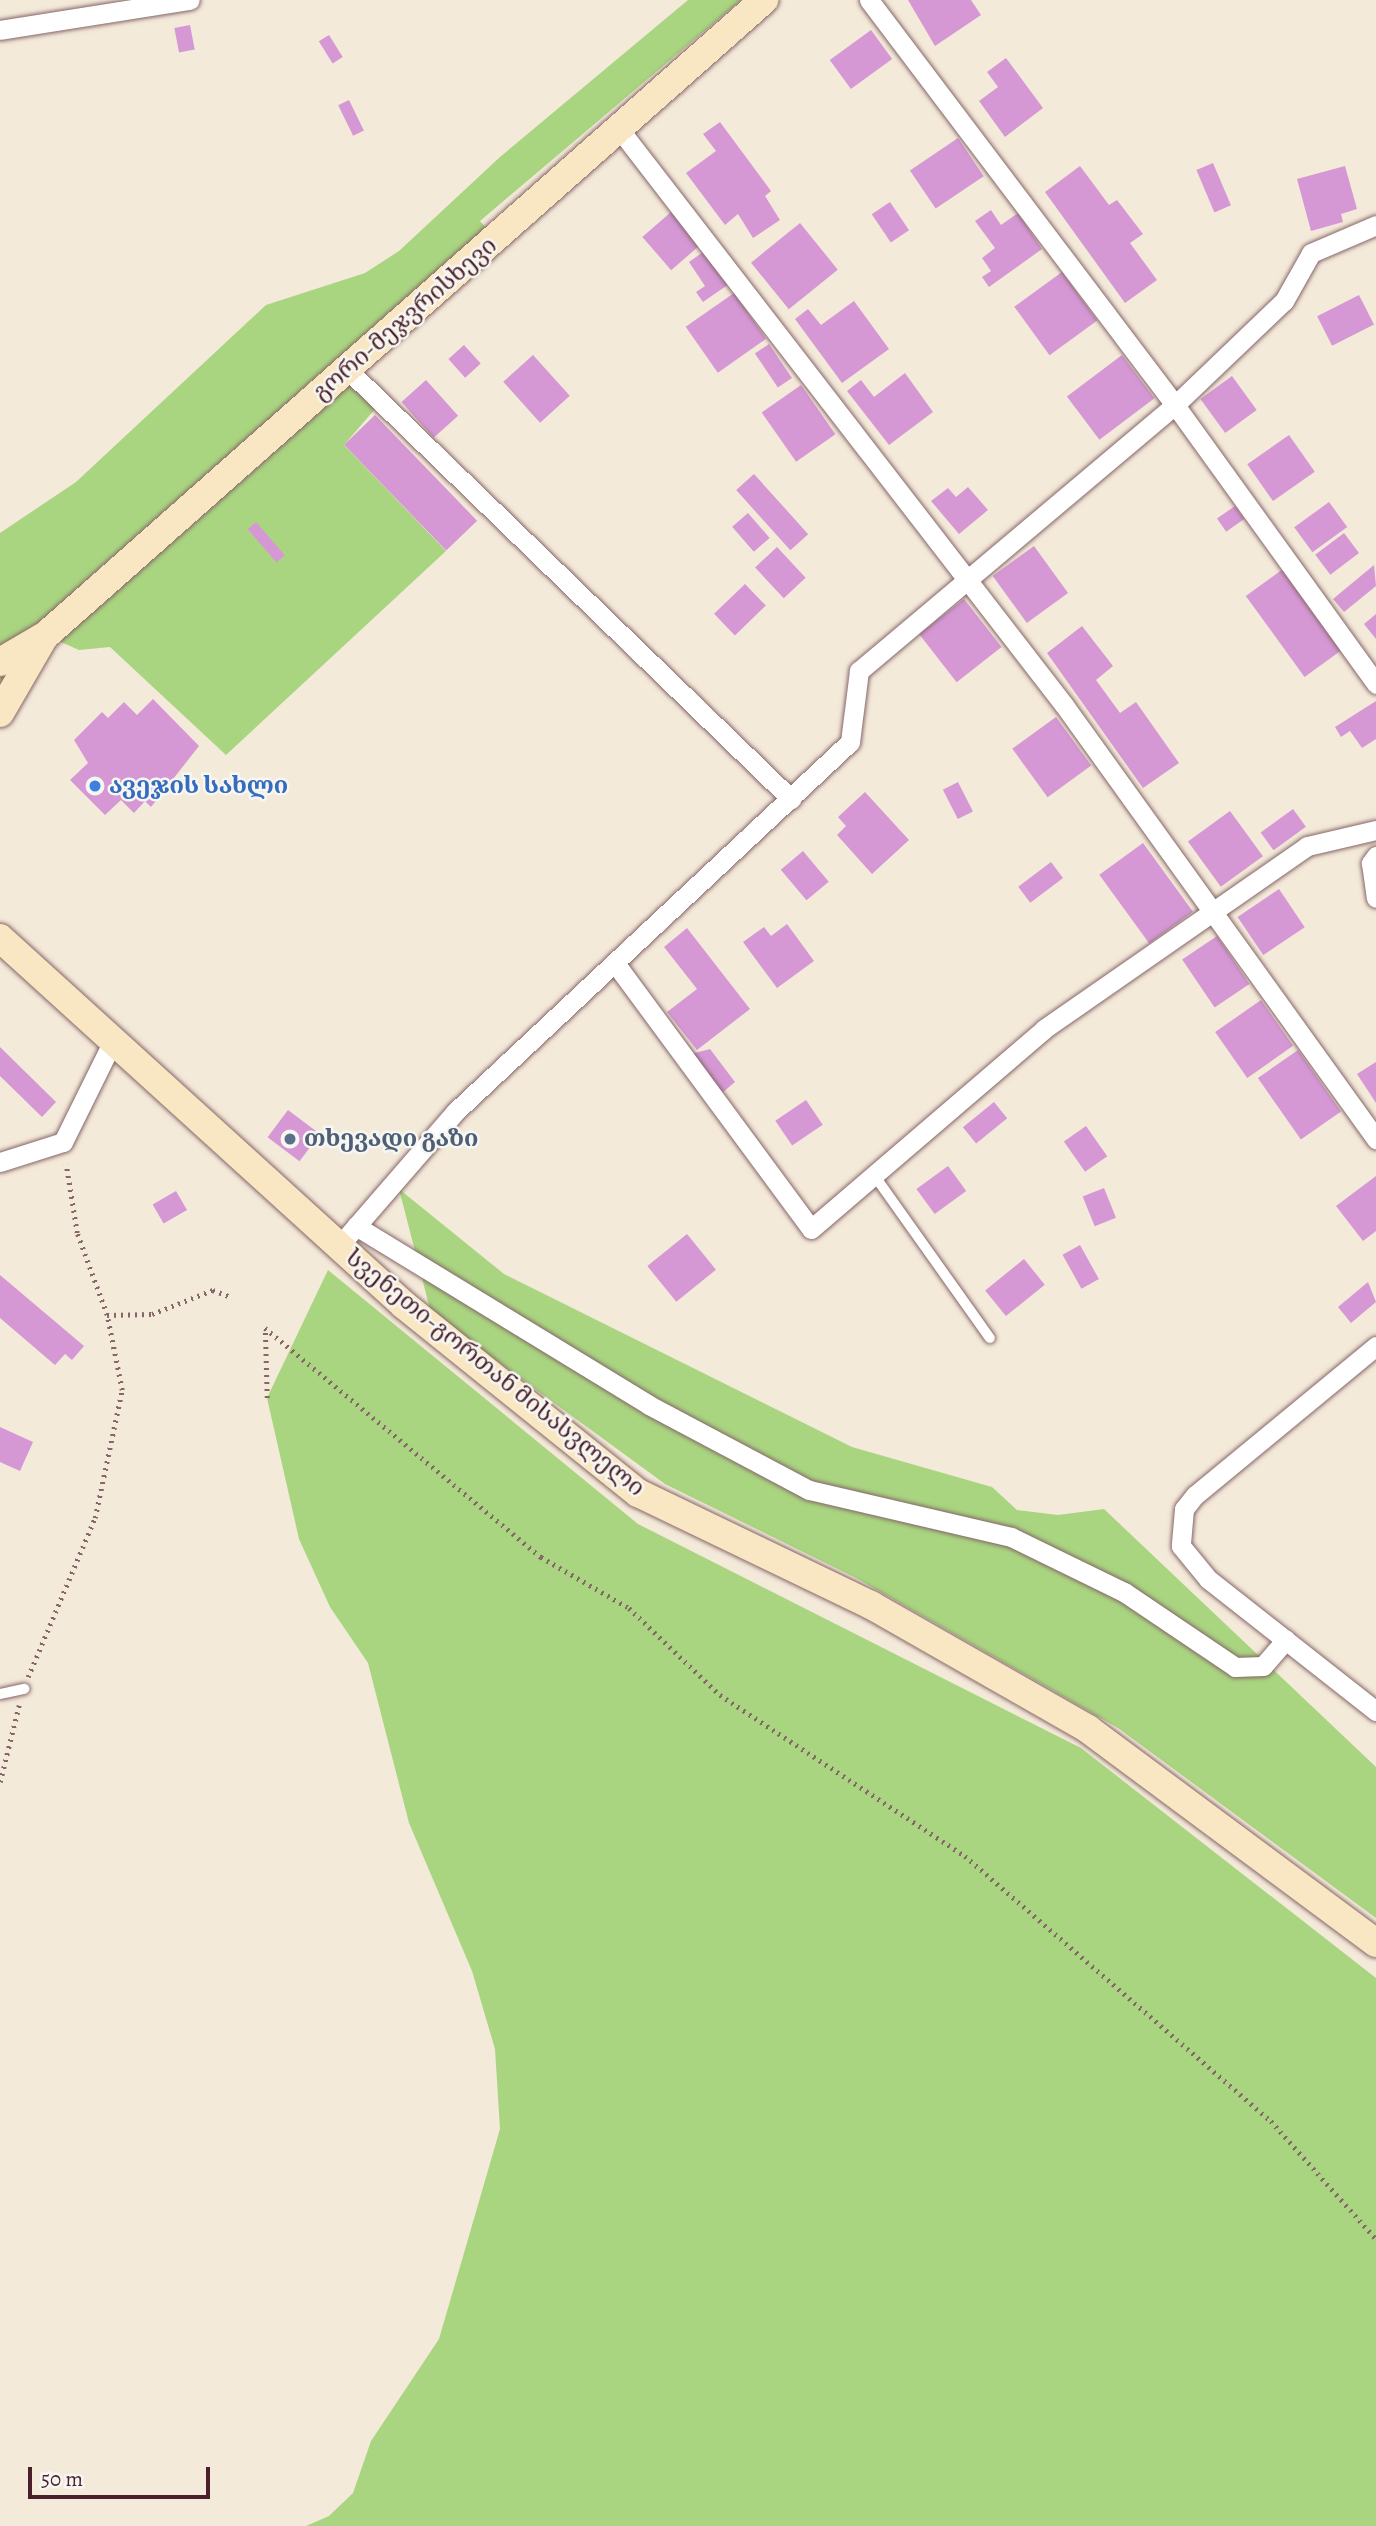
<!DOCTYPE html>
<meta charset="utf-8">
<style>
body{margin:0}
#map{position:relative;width:1376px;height:2526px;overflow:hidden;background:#f4eada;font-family:Alegreya,"Noto Serif Georgian",serif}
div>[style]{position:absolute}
.green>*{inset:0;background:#a9d581}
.building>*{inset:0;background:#d598d5;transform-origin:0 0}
.path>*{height:4.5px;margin-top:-2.25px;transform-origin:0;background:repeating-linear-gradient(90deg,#866668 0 2px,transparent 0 7px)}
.roads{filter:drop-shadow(0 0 2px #866668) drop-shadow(0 0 2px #866668)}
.service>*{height:10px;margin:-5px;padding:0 5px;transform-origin:5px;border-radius:5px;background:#fff}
.minor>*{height:19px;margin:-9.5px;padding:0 9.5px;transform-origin:9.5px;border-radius:9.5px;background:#fff}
.secondary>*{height:28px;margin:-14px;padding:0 14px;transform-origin:14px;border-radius:14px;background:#f9e7c3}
.dots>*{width:19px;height:19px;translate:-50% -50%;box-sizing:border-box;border:4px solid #f6f6f2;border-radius:50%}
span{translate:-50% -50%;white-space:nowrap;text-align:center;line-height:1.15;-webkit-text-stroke:5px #f6f6f2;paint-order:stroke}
.street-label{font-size:24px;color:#4a1f2b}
.shop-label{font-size:24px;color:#366cbe;font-weight:700}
.left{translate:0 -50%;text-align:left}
.service-label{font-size:24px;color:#4e5e75;font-weight:700}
.scale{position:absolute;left:28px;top:2467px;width:182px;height:32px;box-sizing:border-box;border:4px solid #4a1f2b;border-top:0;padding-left:9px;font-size:21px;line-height:24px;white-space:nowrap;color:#4a1f2b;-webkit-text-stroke:5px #f6f6f2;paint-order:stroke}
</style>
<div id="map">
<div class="green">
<i style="clip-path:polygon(688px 0,741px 0,480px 221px,496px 239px,348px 369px,381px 402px,344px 445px,446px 551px,226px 755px,110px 647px,79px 650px,45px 635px,0 713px,0 533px,76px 482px,266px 305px,365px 273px,399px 251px,500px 157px)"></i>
<i style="clip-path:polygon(399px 1189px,504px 1274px,852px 1447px,992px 1487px,1017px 1510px,1058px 1515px,1104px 1509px,1376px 1767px,1376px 1918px,1118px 1728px,856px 1578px,665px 1484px,431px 1313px)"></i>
<i style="clip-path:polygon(328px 1270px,638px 1524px,1081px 1748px,1376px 1978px,1376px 2526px,306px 2526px,329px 2516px,353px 2493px,371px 2441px,439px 2339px,500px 2129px,495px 2049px,472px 1971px,409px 1823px,368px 1663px,330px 1607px,299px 1539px,267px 1398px)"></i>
</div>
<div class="building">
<i style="clip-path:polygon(908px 0,971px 0,981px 15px,935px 46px)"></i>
<i style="left:190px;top:25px;width:25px;height:16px;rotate:79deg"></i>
<i style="left:871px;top:30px;width:36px;height:51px;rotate:54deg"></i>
<i style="left:329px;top:35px;width:26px;height:12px;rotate:58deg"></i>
<i style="clip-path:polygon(1006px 58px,1043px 108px,1005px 137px,979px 101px,998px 87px,987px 72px)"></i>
<i style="left:349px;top:100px;width:34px;height:12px;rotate:64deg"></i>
<i style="clip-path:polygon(720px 122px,771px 191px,765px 196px,780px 220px,753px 238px,738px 214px,725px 225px,686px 173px,716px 151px,703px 134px)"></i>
<i style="left:958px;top:138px;width:46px;height:58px;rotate:56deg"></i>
<i style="left:1213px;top:163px;width:46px;height:18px;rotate:67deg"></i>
<i style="clip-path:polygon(1080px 166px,1109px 205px,1117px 200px,1143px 234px,1130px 243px,1157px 280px,1125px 303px,1045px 192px)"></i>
<i style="clip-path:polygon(1345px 166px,1357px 209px,1341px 214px,1343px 222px,1311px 231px,1297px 179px)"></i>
<i style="left:890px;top:202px;width:34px;height:22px;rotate:56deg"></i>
<i style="clip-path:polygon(991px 210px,1001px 225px,1018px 213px,1042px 249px,989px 287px,982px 277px,991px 271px,982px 258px,995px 248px,975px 221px)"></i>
<i style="left:671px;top:212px;width:44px;height:38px;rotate:49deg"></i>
<i style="left:800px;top:223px;width:60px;height:63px;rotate:51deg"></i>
<i style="clip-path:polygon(706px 250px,729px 284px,703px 302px,696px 292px,705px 286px,689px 262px)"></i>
<i style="left:1062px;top:272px;width:60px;height:59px;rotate:54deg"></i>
<i style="left:734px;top:293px;width:56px;height:59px;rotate:55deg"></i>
<i style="left:1359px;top:295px;width:33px;height:47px;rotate:63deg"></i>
<i style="clip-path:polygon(854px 301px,889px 349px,842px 383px,795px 319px,808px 309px,821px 325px)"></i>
<i style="left:769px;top:344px;width:41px;height:17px;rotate:56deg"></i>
<i style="left:464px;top:345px;width:25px;height:21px;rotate:48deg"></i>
<i style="left:533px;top:355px;width:55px;height:40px;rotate:48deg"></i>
<i style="left:1122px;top:355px;width:54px;height:69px;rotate:53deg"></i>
<i style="clip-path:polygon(905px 373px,933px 412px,889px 445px,847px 391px,861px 380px,874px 397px)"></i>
<i style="left:1232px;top:376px;width:42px;height:39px;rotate:54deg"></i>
<i style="left:426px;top:380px;width:48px;height:33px;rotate:48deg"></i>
<i style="left:801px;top:385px;width:60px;height:48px;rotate:55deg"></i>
<i style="left:375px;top:415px;width:147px;height:43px;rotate:46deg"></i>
<i style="left:1289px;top:435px;width:45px;height:51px;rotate:55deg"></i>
<i style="left:754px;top:474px;width:81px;height:24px;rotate:48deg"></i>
<i style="clip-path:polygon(968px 487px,988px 510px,959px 534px,931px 501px,948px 488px,956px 497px)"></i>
<i style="left:1329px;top:502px;width:31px;height:43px;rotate:54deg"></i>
<i style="left:1235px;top:506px;width:16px;height:22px;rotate:55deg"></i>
<i style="left:748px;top:513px;width:33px;height:21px;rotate:49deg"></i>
<i style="left:256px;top:522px;width:44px;height:11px;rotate:49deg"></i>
<i style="left:1344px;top:533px;width:25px;height:36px;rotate:53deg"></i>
<i style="left:1034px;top:546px;width:58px;height:51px;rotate:54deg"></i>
<i style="left:777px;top:547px;width:42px;height:30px;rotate:47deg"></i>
<i style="clip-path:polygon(1374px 565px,1376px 586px,1344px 612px,1333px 599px)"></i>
<i style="left:1283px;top:569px;width:100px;height:46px;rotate:54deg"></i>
<i style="left:745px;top:584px;width:30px;height:43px;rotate:46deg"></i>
<i style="left:964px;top:599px;width:61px;height:57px;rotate:52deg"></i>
<i style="clip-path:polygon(1376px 614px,1376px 639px,1364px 624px)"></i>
<i style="clip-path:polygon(1082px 626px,1113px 666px,1096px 680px,1120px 713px,1136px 702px,1179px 763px,1143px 788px,1047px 653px)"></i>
<i style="clip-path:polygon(153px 699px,199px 746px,151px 807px,145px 801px,134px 813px,121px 800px,105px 815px,70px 780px,88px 763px,74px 740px,102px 712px,108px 718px,124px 702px,137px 715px)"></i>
<i style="clip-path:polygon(1376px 701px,1376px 739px,1362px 748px,1350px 731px,1341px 737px,1335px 727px)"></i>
<i style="left:1056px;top:717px;width:60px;height:54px;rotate:54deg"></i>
<i style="left:958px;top:782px;width:33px;height:17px;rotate:63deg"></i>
<i style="clip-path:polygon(865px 792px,909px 840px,872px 874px,837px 835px,846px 826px,838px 817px)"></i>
<i style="left:1293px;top:809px;width:22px;height:40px;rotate:54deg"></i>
<i style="left:1230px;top:811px;width:56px;height:52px;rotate:54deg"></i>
<i style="left:1143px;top:843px;width:85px;height:54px;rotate:54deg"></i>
<i style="left:803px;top:851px;width:40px;height:29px;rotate:50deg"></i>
<i style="left:1051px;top:862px;width:20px;height:41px;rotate:53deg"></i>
<i style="left:1279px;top:889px;width:46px;height:50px;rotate:56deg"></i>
<i style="clip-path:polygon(787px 924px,814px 961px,777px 988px,743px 942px,764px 927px,771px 936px)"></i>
<i style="clip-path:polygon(687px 928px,750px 1009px,697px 1050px,667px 1012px,697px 989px,664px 947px)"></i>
<i style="left:1217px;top:936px;width:58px;height:42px;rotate:56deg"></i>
<i style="left:1261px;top:1000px;width:56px;height:56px;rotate:55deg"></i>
<i style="clip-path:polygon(0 1047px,56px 1102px,42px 1117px,0 1076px)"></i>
<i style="clip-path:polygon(710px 1049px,735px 1082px,722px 1093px,691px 1054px)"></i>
<i style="left:1298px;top:1050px;width:75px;height:49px;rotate:55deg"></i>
<i style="clip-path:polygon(1376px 1062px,1376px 1103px,1357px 1074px)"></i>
<i style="left:806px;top:1100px;width:30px;height:37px;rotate:56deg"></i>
<i style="left:994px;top:1102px;width:21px;height:40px;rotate:51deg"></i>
<i style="left:288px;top:1110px;width:40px;height:34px;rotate:37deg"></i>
<i style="left:1086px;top:1126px;width:37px;height:27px;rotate:55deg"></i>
<i style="left:948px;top:1166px;width:31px;height:39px;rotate:54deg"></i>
<i style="clip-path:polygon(1376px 1176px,1376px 1231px,1363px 1241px,1336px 1206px)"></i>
<i style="left:1104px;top:1188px;width:32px;height:23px;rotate:68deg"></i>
<i style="left:176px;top:1191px;width:22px;height:27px;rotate:60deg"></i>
<i style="left:687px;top:1234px;width:46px;height:51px;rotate:51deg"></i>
<i style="left:1080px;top:1245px;width:39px;height:20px;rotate:61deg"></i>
<i style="left:1024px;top:1259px;width:33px;height:50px;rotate:51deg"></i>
<i style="clip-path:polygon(0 1275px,84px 1346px,72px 1360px,65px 1354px,55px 1365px,0 1318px)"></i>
<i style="clip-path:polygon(1368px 1282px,1376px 1302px,1351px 1323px,1338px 1307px)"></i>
<i style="clip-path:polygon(0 1427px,33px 1442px,20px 1471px,0 1462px)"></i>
</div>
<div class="path">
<i style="left:107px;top:1315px;width:45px;rotate:-1.3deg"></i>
<i style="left:152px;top:1314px;width:66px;rotate:-21.5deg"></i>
<i style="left:213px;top:1290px;width:19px;rotate:21deg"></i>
<i style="left:267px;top:1398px;width:70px;rotate:-91.6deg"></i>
<i style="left:265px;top:1328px;width:359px;rotate:39.7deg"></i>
<i style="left:541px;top:1557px;width:102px;rotate:30.1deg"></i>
<i style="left:629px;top:1608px;width:126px;rotate:43.7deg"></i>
<i style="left:720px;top:1695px;width:293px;rotate:33.3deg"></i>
<i style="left:965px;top:1856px;width:405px;rotate:40.9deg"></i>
<i style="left:1271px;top:2121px;width:158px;rotate:48.3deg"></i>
<i style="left:28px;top:1677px;width:173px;rotate:-67.2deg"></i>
<i style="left:95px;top:1518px;width:131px;rotate:-78.1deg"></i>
<i style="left:122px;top:1390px;width:76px;rotate:-101.3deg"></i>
<i style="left:107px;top:1315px;width:87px;rotate:-110.1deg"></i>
<i style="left:77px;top:1233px;width:70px;rotate:-99.1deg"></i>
<i style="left:0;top:1782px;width:79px;rotate:-76.1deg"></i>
</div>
<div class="roads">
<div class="service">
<i style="left:874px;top:1175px;width:200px;rotate:54.6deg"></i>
<i style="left:0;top:1694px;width:25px;rotate:-12deg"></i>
</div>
<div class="minor">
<i style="left:869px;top:0;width:508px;rotate:52.93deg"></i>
<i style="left:1175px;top:405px;width:344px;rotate:54.2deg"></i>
<i style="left:0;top:30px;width:192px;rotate:-9deg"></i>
<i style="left:620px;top:130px;width:726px;rotate:52.33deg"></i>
<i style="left:1064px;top:705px;width:535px;rotate:54.29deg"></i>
<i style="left:348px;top:370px;width:617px;rotate:44.08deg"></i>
<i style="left:1376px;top:856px;width:9px;rotate:126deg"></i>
<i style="left:1371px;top:863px;width:35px;rotate:82deg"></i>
<i style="left:615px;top:963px;width:330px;rotate:53.6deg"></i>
<i style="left:811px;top:1229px;width:307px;rotate:-40.6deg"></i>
<i style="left:1044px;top:1029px;width:320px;rotate:-34.8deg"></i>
<i style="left:1307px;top:846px;width:71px;rotate:-13.1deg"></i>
<i style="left:0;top:1162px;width:66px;rotate:-17.6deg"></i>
<i style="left:63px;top:1142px;width:113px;rotate:-63.7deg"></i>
<i style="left:356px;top:1226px;width:343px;rotate:31.4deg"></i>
<i style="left:649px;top:1405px;width:181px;rotate:28deg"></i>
<i style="left:809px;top:1490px;width:207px;rotate:13.1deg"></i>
<i style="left:1011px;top:1537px;width:126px;rotate:26deg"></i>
<i style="left:1124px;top:1592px;width:134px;rotate:34deg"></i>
<i style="left:1235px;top:1667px;width:28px;rotate:-2deg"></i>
<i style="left:1263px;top:1666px;width:35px;rotate:-49deg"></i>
<i style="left:339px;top:1246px;width:177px;rotate:-49.1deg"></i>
<i style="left:455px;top:1112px;width:541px;rotate:-43.13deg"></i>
<i style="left:850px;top:742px;width:72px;rotate:-82.8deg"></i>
<i style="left:859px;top:671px;width:413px;rotate:-40.1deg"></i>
<i style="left:1175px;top:405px;width:151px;rotate:-43.7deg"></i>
<i style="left:1284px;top:301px;width:55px;rotate:-60.6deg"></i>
<i style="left:1311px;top:253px;width:71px;rotate:-23.3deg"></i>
<i style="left:1376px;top:1346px;width:234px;rotate:140.5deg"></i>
<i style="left:1195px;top:1495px;width:18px;rotate:128deg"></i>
<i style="left:1184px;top:1509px;width:37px;rotate:95deg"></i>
<i style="left:1181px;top:1546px;width:43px;rotate:50.7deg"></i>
<i style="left:1208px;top:1579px;width:214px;rotate:38.2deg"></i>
</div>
<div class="secondary">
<i style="left:0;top:662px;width:53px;rotate:-30.4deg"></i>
<i style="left:46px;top:635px;width:959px;rotate:-41.49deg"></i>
<i style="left:0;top:713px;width:88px;rotate:-59.9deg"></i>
<i style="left:0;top:938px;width:546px;rotate:42.25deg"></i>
<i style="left:404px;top:1305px;width:300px;rotate:38.8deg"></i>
<i style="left:638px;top:1493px;width:259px;rotate:25.7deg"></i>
<i style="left:871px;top:1605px;width:250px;rotate:29.7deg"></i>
<i style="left:1088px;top:1729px;width:359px;rotate:36.6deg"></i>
</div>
</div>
<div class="dots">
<i style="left:95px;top:786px;background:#3f7fe0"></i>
<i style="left:290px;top:1139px;background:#5c6f8a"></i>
</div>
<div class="street-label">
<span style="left:405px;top:319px;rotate:-41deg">გორი-მეჯვრისხევი</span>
<span style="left:495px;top:1373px;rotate:39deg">სვენეთი-გორთან მისასვლელი</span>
</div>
<div class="shop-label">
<span class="left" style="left:109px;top:786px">ავეჯის სახლი</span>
</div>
<div class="service-label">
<span class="left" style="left:304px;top:1139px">თხევადი გაზი</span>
</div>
<div class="scale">50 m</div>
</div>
